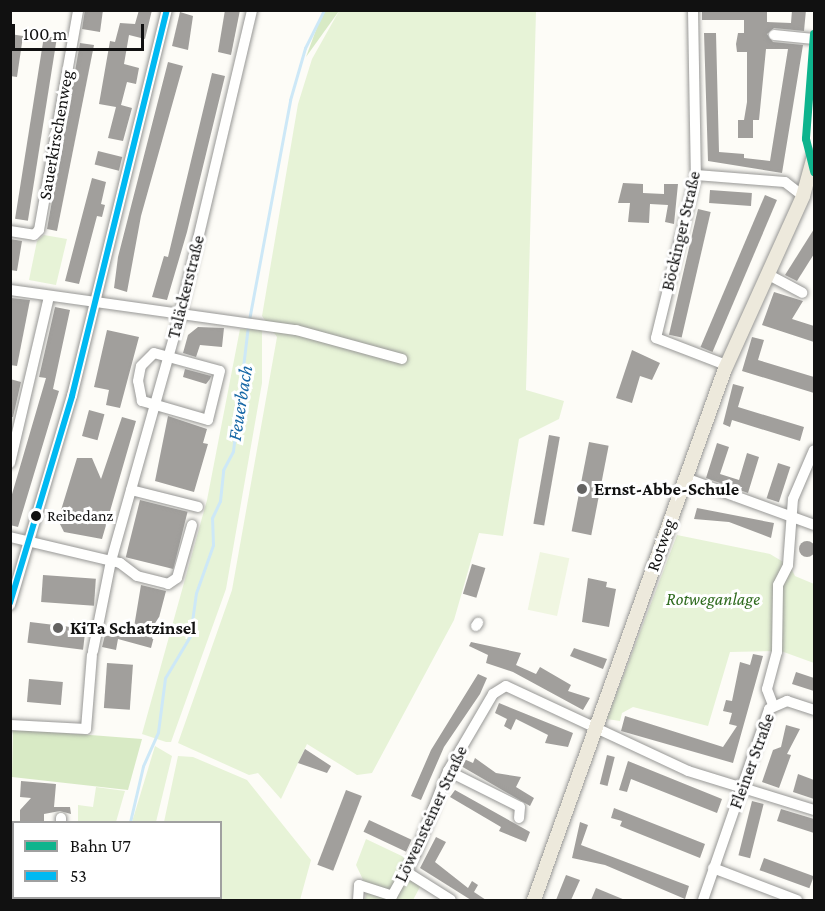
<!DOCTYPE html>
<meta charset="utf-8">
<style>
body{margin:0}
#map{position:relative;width:825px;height:911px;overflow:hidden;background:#fdfcf7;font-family:"Crimson Pro",serif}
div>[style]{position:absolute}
.green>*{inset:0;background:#e7f3d7}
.forest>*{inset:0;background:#d8eac5}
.pitch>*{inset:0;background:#f0f6e1;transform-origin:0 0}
.stream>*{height:3px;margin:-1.5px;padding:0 1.5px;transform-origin:1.5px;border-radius:1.5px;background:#cde8f7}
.building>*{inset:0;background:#a19f9c;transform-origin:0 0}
.round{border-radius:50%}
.roads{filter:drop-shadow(0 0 2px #979795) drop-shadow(0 0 2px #979795)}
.minor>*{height:10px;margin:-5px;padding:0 5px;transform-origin:5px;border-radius:5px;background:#fffffe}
.major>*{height:14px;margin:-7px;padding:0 7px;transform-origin:7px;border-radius:7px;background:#ede9dc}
.bus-1>*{height:6px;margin:-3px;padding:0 3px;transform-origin:3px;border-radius:3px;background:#00b9f2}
.rail-1>*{height:8px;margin:-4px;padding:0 4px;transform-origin:4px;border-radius:4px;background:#0eb48d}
.dots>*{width:16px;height:16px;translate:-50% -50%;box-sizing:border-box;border:3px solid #fff;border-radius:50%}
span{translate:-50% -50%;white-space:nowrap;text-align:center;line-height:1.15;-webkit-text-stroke:6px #fff;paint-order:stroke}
.bus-label{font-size:16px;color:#111}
.left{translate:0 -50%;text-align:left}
.street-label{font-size:18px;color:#111}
.poi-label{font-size:18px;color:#111;font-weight:700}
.park-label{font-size:18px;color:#2f6b1f;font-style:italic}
.water-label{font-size:20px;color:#1768a6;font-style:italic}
.frame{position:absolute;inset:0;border:12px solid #111;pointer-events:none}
.legend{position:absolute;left:12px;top:821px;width:210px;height:78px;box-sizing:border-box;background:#fff;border:2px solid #a0a0a0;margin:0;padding:8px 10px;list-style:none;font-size:18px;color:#111}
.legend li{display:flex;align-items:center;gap:12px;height:30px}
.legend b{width:30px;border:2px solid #a0a0a0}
.scale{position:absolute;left:12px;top:24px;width:132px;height:27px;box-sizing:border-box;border:3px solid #111;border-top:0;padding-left:8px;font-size:18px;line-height:21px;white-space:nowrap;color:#111;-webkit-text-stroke:4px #fff;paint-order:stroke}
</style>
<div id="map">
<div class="green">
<i style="clip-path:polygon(339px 11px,536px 11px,526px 390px,564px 401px,559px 419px,519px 439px,503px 536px,479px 533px,454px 620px,372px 773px,357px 775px,307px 744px,281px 799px,258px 773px,249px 775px,178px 743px,232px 590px,277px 337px,262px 316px,298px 104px,312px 59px)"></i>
<i style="clip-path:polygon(44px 235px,67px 239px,56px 285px,29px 280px,37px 241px)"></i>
<i style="clip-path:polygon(262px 328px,262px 383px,226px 589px,171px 742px,166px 742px,142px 734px,207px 500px,240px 329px)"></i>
<i style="clip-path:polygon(677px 535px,770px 554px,790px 566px,795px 576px,814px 584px,814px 663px,781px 651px,730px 652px,708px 726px,633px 707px,622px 713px,620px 721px,607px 719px)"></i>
<i style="clip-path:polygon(155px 746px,172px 756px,156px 822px,132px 822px)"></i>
<i style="clip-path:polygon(178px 756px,193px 757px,247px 780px,311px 860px,300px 900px,153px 900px,220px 898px,220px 822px,164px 822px)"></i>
<i style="clip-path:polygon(96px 787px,125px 791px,116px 822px,78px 822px,78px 805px,93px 807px)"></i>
<i style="clip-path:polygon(366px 839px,406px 858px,420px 887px,413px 900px,365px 900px,367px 888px,356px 865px)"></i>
</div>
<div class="forest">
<i style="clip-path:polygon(323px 11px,339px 11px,306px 57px)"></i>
<i style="clip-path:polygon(13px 729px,142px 739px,128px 790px,12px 777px)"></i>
</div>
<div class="pitch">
<i style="left:540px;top:552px;width:30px;height:59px;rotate:12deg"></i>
</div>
<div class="stream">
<i style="left:249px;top:320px;width:224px;rotate:-79.4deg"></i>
<i style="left:290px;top:100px;width:54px;rotate:-73.9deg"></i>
<i style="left:305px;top:48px;width:42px;rotate:-63.4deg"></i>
<i style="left:130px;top:822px;width:57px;rotate:-76.9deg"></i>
<i style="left:143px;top:766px;width:37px;rotate:-66deg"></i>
<i style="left:158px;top:732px;width:54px;rotate:-82.6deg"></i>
<i style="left:165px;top:678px;width:49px;rotate:-59.2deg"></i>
<i style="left:190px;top:636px;width:43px;rotate:-82.1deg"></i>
<i style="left:196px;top:593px;width:51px;rotate:-70.5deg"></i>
<i style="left:213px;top:545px;width:27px;rotate:-92deg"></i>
<i style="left:212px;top:518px;width:19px;rotate:-65deg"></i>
<i style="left:220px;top:501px;width:31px;rotate:-84deg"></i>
<i style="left:223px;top:470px;width:21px;rotate:-62deg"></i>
<i style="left:233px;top:451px;width:126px;rotate:-83.2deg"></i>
<i style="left:111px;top:900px;width:4px;rotate:-34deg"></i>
</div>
<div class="building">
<i style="clip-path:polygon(85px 10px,103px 10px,100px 32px,82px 29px)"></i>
<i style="clip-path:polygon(139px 10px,152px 10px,145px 39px,129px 35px,124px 64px,139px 68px,136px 84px,127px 82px,121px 105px,132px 108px,123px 141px,108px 138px,116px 107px,99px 104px,110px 41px,115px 42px,120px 23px,135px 24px)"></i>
<i style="clip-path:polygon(225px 10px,240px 10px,231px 55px,218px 52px)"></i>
<i style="clip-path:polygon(702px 10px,767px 10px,767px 22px,791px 23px,792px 10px,806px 10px,804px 31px,774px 28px,767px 34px,773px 42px,803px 45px,782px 173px,708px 161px,704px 33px,716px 33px,719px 152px,744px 154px,744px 158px,770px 161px,788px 49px,766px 49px,759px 120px,753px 120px,753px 138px,738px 138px,738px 120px,744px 120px,747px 102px,747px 52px,737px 52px,736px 44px,738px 33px,744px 33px,744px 20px,702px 20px)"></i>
<i style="clip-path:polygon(180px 12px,193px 16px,188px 50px,172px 46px)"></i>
<i style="clip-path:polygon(10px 34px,23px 36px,17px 77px,10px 76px)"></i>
<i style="left:44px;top:36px;width:13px;height:185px;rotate:9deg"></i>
<i style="clip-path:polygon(80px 43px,94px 45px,57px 231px,47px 229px)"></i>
<i style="clip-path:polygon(168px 62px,183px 66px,141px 216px,127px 292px,114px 288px,118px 257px)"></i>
<i style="clip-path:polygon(212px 73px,225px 76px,187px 232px,167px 300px,152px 297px,164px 256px,168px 257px)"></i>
<i style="left:98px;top:151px;width:25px;height:14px;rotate:14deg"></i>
<i style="clip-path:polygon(92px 178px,106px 182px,101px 204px,105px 205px,102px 217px,97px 216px,79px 284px,65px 281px)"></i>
<i style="clip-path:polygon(623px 183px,643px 184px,643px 193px,664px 194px,664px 184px,678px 184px,674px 224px,665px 222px,668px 205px,650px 204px,649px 223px,628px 222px,630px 203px,618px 203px)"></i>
<i style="left:710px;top:190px;width:42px;height:13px;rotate:4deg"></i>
<i style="left:765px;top:195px;width:13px;height:165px;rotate:23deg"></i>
<i style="left:698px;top:209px;width:13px;height:129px;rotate:13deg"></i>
<i style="clip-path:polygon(814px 229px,814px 254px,797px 281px,785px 275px)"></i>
<i style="clip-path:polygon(10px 239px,22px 241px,17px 271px,10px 270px)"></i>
<i style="clip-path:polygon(774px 292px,803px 301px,792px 319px,814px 326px,814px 342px,762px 325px)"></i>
<i style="clip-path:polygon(11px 298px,30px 300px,17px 366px,10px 365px)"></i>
<i style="clip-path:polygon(55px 307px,70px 310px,53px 389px,59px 391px,18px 527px,10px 525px,10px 501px,46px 378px,39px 377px)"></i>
<i style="clip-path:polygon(198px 327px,224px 328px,222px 347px,200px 345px,196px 357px,183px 353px,188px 335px)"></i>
<i style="clip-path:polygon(107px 330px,139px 337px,120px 408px,106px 405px,109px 390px,94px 387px)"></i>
<i style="clip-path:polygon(752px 337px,764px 340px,758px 360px,814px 377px,814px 393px,742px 371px)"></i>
<i style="clip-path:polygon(632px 350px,660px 363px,652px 380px,640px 376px,632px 403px,616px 398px)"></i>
<i style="clip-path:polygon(185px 369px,211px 376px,210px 379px,206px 384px,183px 377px)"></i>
<i style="clip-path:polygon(10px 379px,21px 382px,13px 417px,10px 417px)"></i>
<i style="clip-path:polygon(733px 384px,744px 387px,738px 407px,804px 427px,800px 441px,732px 420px,730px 427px,723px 424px)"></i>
<i style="left:89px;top:410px;width:16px;height:27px;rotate:15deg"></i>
<i style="clip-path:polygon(168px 416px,207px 429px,203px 443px,208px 444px,194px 492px,155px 481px)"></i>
<i style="clip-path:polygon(122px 417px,136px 421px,102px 539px,64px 532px,58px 520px,77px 458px,92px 458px,101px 479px)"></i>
<i style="left:549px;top:435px;width:11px;height:90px;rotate:10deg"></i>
<i style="left:589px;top:442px;width:20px;height:91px;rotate:11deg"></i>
<i style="clip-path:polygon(717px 443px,729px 447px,720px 474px,739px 480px,747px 453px,759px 457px,748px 493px,706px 478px)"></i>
<i style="left:778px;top:463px;width:13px;height:37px;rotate:18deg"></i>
<i style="left:140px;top:500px;width:49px;height:59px;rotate:14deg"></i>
<i style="clip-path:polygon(697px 508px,774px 523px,771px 538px,729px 522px,694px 519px)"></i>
<i class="round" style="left:799px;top:541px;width:16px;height:16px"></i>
<i style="left:472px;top:564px;width:14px;height:31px;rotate:17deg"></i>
<i style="left:43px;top:575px;width:53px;height:27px;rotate:4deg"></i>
<i style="clip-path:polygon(588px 578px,607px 582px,606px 587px,616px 589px,609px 627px,582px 622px)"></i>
<i style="clip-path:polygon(141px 585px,166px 591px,151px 648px,118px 639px,116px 650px,102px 647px,107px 627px,133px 633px)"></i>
<i style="left:30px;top:622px;width:56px;height:21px;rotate:7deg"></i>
<i style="clip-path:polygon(471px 642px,521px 653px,516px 665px,536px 674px,540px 667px,571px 685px,568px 691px,590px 698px,583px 710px,513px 672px,486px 663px,488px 655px,469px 646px)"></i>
<i style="clip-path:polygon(574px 648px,607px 659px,603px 669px,570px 656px)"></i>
<i style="clip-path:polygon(753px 654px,763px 656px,733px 763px,621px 731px,625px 716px,723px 747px,737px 726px,729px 724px,732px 713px,723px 711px,726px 700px,732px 701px,740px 662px,750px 665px)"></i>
<i style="left:107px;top:663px;width:26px;height:45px;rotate:4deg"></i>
<i style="clip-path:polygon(796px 672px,814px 678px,814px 691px,792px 684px)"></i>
<i style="clip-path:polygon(478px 674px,487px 678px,480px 694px,444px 747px,421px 800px,411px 796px,431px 750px)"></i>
<i style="left:29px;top:679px;width:34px;height:23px;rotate:5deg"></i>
<i style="clip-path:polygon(499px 703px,573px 733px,568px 747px,545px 743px,548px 735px,516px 719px,511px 730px,504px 726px,507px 719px,495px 713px)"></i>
<i style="clip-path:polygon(786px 725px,800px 729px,787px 754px,791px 755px,779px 788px,762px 782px,773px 750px,781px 747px)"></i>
<i style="clip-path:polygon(305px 749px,331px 766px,327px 773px,298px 763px)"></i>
<i style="left:607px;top:755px;width:8px;height:30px;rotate:14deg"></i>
<i style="clip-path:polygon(475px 758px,496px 773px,521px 777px,516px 787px,534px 798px,530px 806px,461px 766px,464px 759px,473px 763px)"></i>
<i style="clip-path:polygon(628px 761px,722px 799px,717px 813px,631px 779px,627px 792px,619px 790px)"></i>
<i style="clip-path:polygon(798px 774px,814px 780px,814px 799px,793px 792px)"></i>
<i style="clip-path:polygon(21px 781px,56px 784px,54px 807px,70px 807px,71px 814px,60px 811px,44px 814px,44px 822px,20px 822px,20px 810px,31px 798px,20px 797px)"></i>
<i style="left:346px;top:790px;width:17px;height:80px;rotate:21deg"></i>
<i style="clip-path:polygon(455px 790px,530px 832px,526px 842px,499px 831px,501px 827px,450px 797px)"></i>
<i style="left:752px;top:801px;width:12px;height:56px;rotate:14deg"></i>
<i style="clip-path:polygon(614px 808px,705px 844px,700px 858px,620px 826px,622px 821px,611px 818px)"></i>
<i style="clip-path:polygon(781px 809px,814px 819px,814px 833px,777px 821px)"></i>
<i style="left:369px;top:820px;width:47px;height:13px;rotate:25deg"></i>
<i style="clip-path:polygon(580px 822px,588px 825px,581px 845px,689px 886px,685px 899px,605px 865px,572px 858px)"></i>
<i style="clip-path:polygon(436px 837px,446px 842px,435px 862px,468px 888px,472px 881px,478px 885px,474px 892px,486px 900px,471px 900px,420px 868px)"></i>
<i style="left:764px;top:858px;width:53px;height:13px;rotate:20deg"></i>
<i style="clip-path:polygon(566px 875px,580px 880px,571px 900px,556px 900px)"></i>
<i style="clip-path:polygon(596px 888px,625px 900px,591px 900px)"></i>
</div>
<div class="roads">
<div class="minor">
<i style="left:693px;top:10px;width:165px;rotate:89deg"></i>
<i style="left:696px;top:175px;width:168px;rotate:103.8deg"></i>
<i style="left:656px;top:338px;width:75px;rotate:21.1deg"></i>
<i style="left:774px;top:35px;width:40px;rotate:5.7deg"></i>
<i style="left:696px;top:175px;width:89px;rotate:4.5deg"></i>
<i style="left:785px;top:182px;width:23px;rotate:38deg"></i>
<i style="left:10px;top:231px;width:24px;rotate:9deg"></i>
<i style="left:34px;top:235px;width:7px;rotate:-45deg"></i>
<i style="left:39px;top:230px;width:223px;rotate:-79.9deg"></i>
<i style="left:767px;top:274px;width:40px;rotate:28deg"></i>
<i style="left:10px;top:290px;width:289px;rotate:8deg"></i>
<i style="left:296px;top:330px;width:110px;rotate:15.3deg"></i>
<i style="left:154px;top:353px;width:68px;rotate:15.3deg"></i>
<i style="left:220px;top:371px;width:50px;rotate:103.8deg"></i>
<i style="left:208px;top:420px;width:69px;rotate:-163.9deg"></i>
<i style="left:142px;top:401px;width:20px;rotate:-101deg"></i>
<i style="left:138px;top:381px;width:15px;rotate:-79deg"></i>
<i style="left:141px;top:366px;width:18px;rotate:-45deg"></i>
<i style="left:10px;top:463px;width:171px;rotate:-76.8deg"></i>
<i style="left:685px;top:478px;width:137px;rotate:20deg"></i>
<i style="left:131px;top:490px;width:69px;rotate:14.2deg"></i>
<i style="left:10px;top:537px;width:113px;rotate:13.3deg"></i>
<i style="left:120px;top:563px;width:21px;rotate:37deg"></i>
<i style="left:137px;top:576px;width:32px;rotate:14deg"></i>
<i style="left:168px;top:584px;width:11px;rotate:-34deg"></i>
<i style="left:177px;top:578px;width:55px;rotate:-74.2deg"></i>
<i style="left:10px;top:605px;width:218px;rotate:-73.5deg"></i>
<i style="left:72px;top:396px;width:398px;rotate:-76.2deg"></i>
<i style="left:476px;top:626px;width:4px;rotate:-56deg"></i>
<i style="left:93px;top:651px;width:92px;rotate:-78.7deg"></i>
<i style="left:111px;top:561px;width:255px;rotate:-74.3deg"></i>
<i style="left:180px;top:315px;width:313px;rotate:-76.7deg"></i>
<i style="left:773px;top:705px;width:17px;rotate:-111deg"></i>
<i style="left:767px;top:689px;width:38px;rotate:-75deg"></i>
<i style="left:777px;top:652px;width:67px;rotate:-89.1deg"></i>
<i style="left:778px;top:585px;width:22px;rotate:-63deg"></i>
<i style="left:788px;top:565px;width:66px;rotate:-85.7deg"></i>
<i style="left:793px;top:499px;width:53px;rotate:-66.8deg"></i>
<i style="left:10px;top:725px;width:76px;rotate:3deg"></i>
<i style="left:86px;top:729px;width:74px;rotate:-85.4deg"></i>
<i style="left:448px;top:771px;width:80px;rotate:26.6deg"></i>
<i style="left:520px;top:807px;width:11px;rotate:95deg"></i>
<i style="left:61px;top:818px;width:4px;rotate:90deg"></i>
<i style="left:10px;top:846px;width:4px"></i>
<i style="left:713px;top:868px;width:90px;rotate:20.9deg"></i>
<i style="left:405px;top:871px;width:54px;rotate:32.2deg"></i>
<i style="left:358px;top:900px;width:15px;rotate:-86deg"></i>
<i style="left:359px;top:885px;width:35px;rotate:18deg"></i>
<i style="left:392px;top:896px;width:49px;rotate:-60.8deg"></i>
<i style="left:416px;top:853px;width:88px;rotate:-68.7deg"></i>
<i style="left:448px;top:771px;width:89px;rotate:-59.7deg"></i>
<i style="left:493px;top:694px;width:15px;rotate:-32deg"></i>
<i style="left:506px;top:686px;width:201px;rotate:25deg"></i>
<i style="left:688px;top:771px;width:132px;rotate:17.2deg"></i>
<i style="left:703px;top:900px;width:202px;rotate:-70.9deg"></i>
<i style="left:769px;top:709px;width:20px;rotate:-24deg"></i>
<i style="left:787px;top:701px;width:28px;rotate:18deg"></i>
</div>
<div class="major">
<i style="left:534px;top:900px;width:564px;rotate:-70.22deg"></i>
<i style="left:725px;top:369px;width:190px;rotate:-65.7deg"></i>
<i style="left:803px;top:196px;width:41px;rotate:-74.6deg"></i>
</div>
</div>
<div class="bus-1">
<i style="left:10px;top:603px;width:216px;rotate:-73.3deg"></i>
<i style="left:72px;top:396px;width:398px;rotate:-76.2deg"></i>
</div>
<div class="rail-1">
<i style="left:814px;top:34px;width:105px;rotate:94.4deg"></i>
<i style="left:806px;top:139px;width:34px;rotate:76deg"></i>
</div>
<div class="dots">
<i style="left:582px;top:489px;background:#646362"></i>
<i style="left:36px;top:516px;background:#111"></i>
<i style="left:58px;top:628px;background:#646362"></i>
</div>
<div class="bus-label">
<span class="left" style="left:47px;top:516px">Reibedanz</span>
</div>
<div class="street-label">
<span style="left:56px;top:135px;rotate:-80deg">Sauerkirschenweg</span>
<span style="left:681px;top:231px;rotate:-77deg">Böckinger Straße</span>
<span style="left:186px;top:287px;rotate:-76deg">Taläckerstraße</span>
<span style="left:661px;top:545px;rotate:-71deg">Rotweg</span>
<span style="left:752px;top:761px;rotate:-70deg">Fleiner Straße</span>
<span style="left:431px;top:814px;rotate:-65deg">Löwensteiner Straße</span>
</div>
<div class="poi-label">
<span class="left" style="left:594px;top:489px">Ernst-Abbe-Schule</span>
<span class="left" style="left:70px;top:628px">KiTa Schatzinsel</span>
</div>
<div class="park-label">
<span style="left:713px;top:599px">Rotweganlage</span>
</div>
<div class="water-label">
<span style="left:240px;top:403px;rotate:-81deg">Feuerbach</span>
</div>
<div class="frame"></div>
<ul class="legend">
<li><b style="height:8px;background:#0eb48d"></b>Bahn U7</li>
<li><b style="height:8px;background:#00b9f2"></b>53</li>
</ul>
<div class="scale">100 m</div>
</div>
